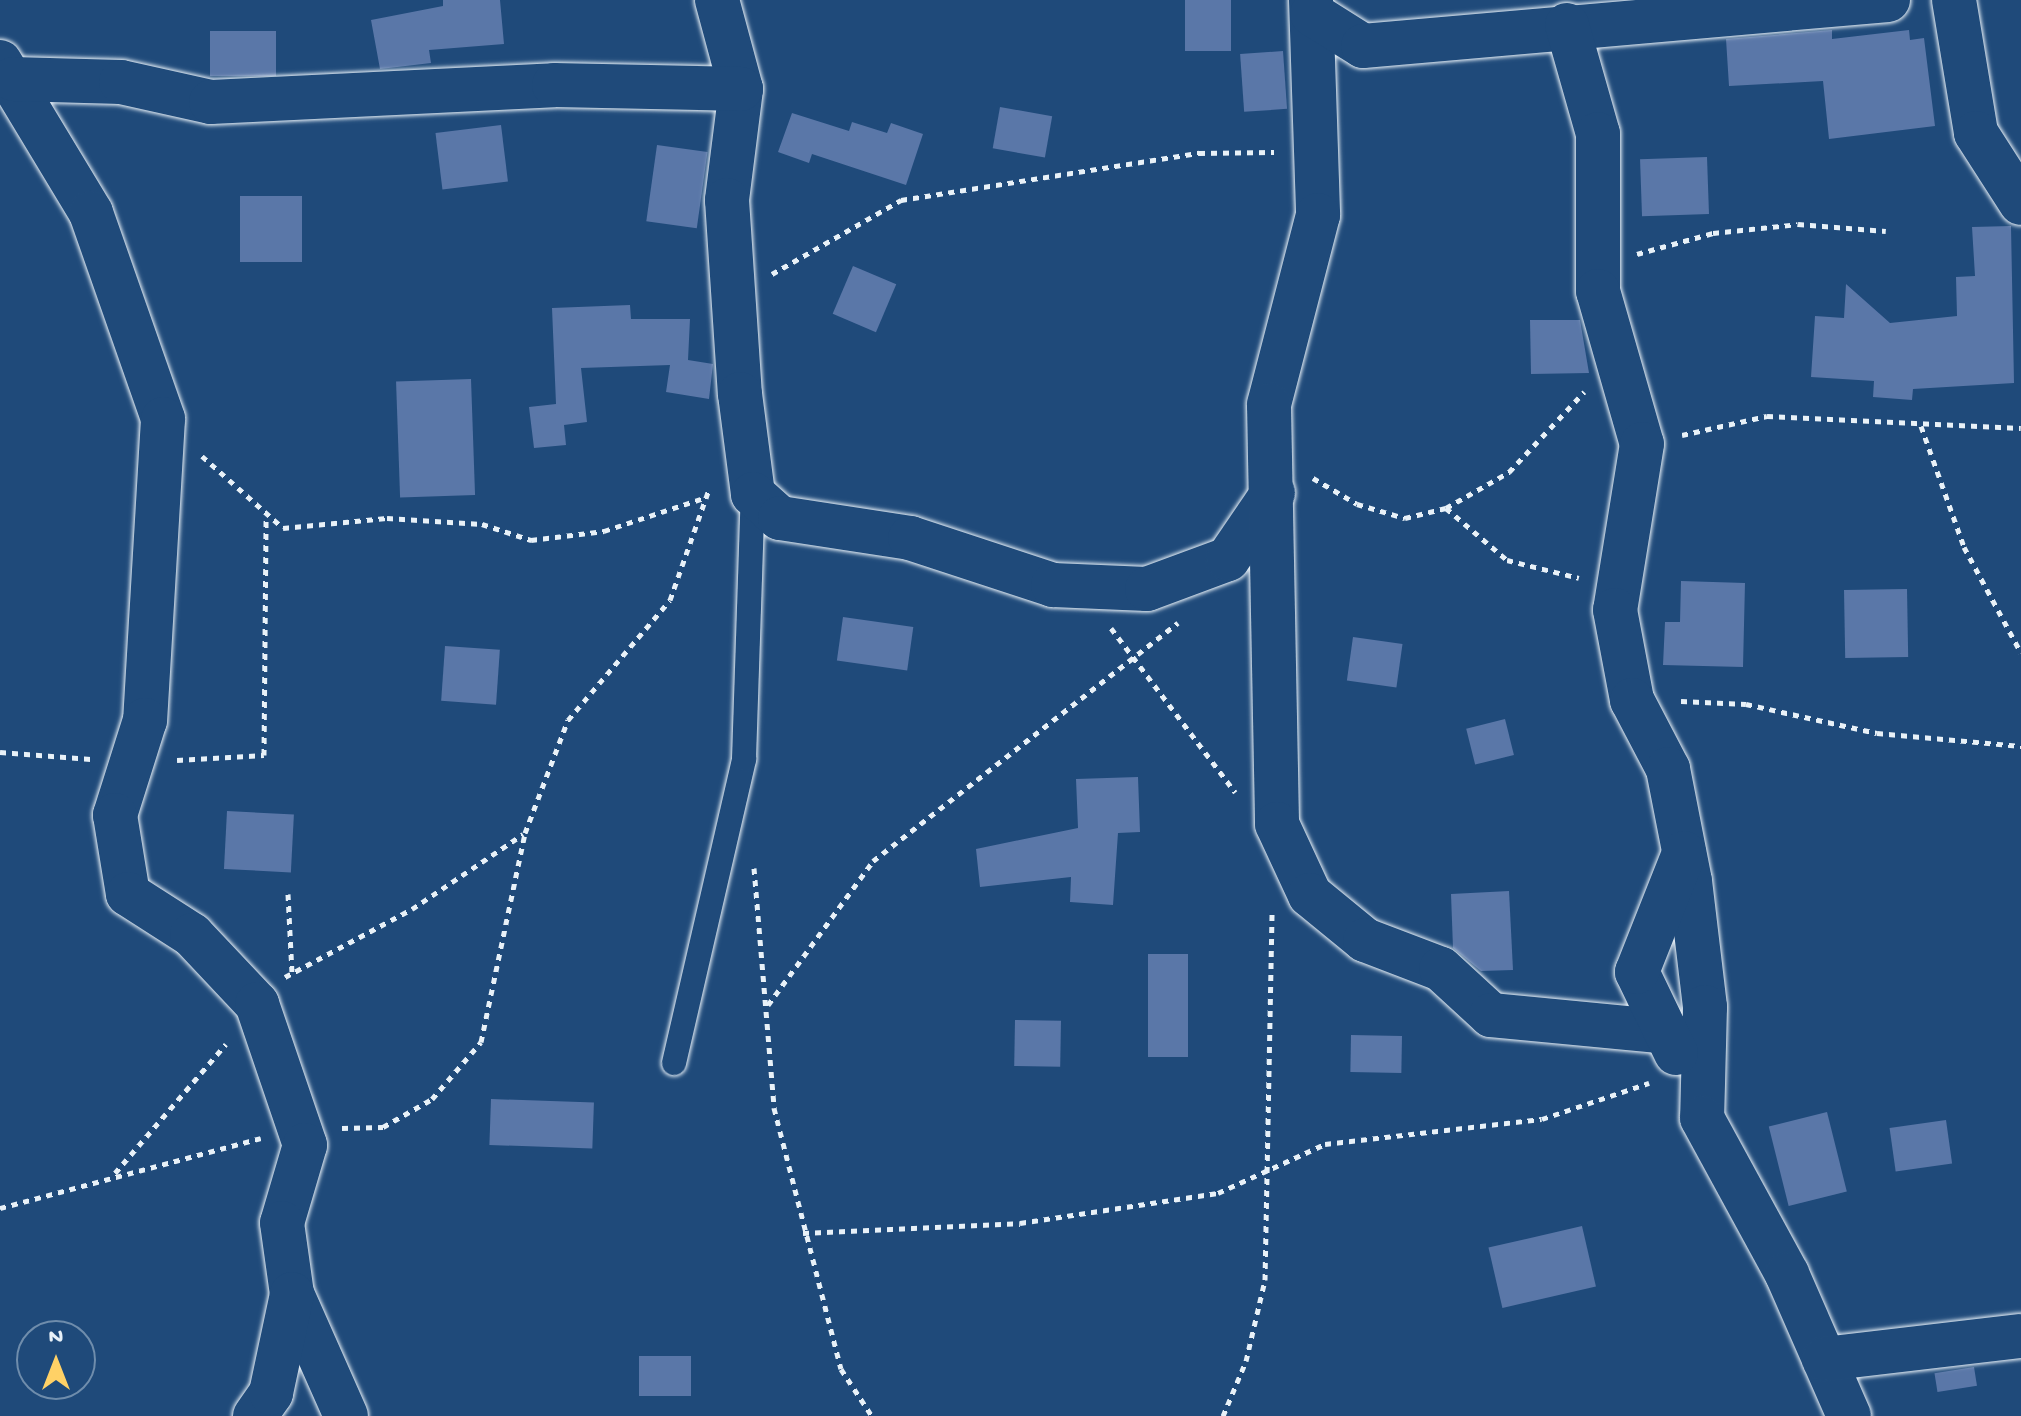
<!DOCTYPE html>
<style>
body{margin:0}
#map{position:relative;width:2021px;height:1416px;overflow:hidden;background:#1f4a7a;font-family:"Gochi Hand",sans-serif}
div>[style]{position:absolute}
.building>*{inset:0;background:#5a77a8;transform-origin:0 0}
.path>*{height:5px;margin-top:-2.5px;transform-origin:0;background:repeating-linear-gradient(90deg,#e8f1f8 0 6px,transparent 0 12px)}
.roads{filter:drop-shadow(0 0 2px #e8f1f8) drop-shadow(0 0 2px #e8f1f8)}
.service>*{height:24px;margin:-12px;padding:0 12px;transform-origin:12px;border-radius:12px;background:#1f4a7a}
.minor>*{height:44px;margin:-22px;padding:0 22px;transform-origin:22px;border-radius:22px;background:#1f4a7a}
span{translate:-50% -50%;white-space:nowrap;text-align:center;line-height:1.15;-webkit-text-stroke:8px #1f4a7a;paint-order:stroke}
.north{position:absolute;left:16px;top:1320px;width:80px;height:80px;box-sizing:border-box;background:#1f4a7a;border:2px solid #6f8dac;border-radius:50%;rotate:0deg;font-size:22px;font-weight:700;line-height:32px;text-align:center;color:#e8f1f8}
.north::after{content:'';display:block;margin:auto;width:28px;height:36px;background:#ffd166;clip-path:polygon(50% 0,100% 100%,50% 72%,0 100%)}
</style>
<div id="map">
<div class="building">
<i style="clip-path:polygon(443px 0,500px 0,504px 44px,429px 50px,431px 63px,380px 69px,371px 20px,443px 6px)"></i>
<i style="left:1185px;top:0;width:46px;height:51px"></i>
<i style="clip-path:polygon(1832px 30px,1832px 39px,1909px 30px,1910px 40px,1924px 38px,1935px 126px,1829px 139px,1823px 81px,1729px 86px,1726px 39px)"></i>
<i style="left:210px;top:31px;width:66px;height:45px"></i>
<i style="left:1283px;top:51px;width:58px;height:43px;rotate:86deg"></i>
<i style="left:1000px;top:107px;width:53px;height:42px;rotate:10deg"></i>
<i style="clip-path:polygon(792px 113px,849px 131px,852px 122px,887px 133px,891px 123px,923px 134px,906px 185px,812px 154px,809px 163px,778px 152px)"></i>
<i style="left:501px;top:125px;width:57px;height:66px;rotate:83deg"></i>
<i style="left:657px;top:145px;width:51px;height:77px;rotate:8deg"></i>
<i style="left:1707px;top:157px;width:57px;height:67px;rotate:88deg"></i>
<i style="left:240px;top:196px;width:62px;height:66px"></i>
<i style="clip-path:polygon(2011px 226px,2014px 383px,1913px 389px,1912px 400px,1873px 397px,1874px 381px,1811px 377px,1815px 316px,1844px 318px,1846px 284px,1890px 323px,1957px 316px,1956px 277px,1975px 276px,1972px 227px)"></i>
<i style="left:853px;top:266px;width:47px;height:52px;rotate:23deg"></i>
<i style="clip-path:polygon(630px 305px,631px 319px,690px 319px,688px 360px,713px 364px,709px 399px,666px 392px,670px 365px,581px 368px,587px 422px,564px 425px,566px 445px,534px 448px,529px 407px,556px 404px,552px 308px)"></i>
<i style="clip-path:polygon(1530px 320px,1580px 320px,1589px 373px,1531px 374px)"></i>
<i style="left:471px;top:379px;width:116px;height:75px;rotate:88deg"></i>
<i style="clip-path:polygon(1681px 581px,1745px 583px,1743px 667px,1663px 665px,1665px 622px,1680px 622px)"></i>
<i style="left:1907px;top:589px;width:68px;height:63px;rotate:89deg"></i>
<i style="left:843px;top:617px;width:71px;height:44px;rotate:8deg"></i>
<i style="left:1353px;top:637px;width:50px;height:44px;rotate:8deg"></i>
<i style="left:445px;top:646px;width:55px;height:55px;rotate:4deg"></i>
<i style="left:1505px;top:719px;width:37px;height:40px;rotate:76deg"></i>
<i style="clip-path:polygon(1138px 777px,1140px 832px,1118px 833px,1113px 905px,1070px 902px,1071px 877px,980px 887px,976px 849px,1078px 828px,1076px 779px)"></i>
<i style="left:227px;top:811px;width:67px;height:58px;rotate:3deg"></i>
<i style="clip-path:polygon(1509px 891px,1513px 970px,1481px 971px,1453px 948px,1451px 894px)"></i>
<i style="left:1148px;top:954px;width:40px;height:103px"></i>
<i style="left:1015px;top:1020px;width:46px;height:46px;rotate:1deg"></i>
<i style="left:1351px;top:1035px;width:51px;height:37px;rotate:1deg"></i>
<i style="left:491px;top:1099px;width:103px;height:46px;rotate:2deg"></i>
<i style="left:1827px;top:1112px;width:82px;height:60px;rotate:76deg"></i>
<i style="left:1946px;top:1120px;width:44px;height:57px;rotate:82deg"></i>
<i style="left:1582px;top:1226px;width:62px;height:96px;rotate:77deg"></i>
<i style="left:691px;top:1356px;width:40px;height:52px;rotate:90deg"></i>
<i style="left:1974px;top:1367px;width:19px;height:40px;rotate:81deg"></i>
</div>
<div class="path">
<i style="left:1637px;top:254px;width:79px;rotate:-15.4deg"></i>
<i style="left:1713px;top:233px;width:85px;rotate:-6deg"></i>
<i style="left:1798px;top:224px;width:88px;rotate:4.5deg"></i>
<i style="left:772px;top:274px;width:149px;rotate:-29.8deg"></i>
<i style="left:901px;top:200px;width:302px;rotate:-9deg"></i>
<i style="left:1199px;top:153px;width:75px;rotate:-0.8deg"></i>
<i style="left:1921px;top:426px;width:128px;rotate:70.4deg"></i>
<i style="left:1964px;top:547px;width:120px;rotate:61.7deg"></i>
<i style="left:1682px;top:435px;width:87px;rotate:-12.6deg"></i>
<i style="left:1767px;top:416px;width:254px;rotate:2.7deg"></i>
<i style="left:202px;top:456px;width:108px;rotate:41.6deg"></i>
<i style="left:283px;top:528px;width:104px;rotate:-5.5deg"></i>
<i style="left:387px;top:518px;width:95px;rotate:3.6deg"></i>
<i style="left:482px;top:524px;width:52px;rotate:18.1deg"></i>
<i style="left:531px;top:540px;width:74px;rotate:-7deg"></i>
<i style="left:604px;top:531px;width:108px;rotate:-18.3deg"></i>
<i style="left:1313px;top:478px;width:51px;rotate:30.6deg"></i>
<i style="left:1357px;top:504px;width:50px;rotate:16.3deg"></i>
<i style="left:1405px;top:518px;width:42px;rotate:-13.7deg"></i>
<i style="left:1446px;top:508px;width:80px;rotate:40.4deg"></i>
<i style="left:1507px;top:560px;width:74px;rotate:14deg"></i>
<i style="left:1446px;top:508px;width:73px;rotate:-29.7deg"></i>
<i style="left:1509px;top:472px;width:110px;rotate:-46.8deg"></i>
<i style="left:1111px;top:628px;width:206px;rotate:52.9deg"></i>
<i style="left:1681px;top:701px;width:65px;rotate:2.6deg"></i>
<i style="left:1746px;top:704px;width:134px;rotate:12.5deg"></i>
<i style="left:1877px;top:733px;width:145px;rotate:5.2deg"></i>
<i style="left:0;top:752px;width:91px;rotate:4.4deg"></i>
<i style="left:177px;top:760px;width:87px;rotate:-3.3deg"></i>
<i style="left:264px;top:755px;width:238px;rotate:-89.5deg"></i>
<i style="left:754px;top:868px;width:241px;rotate:85.2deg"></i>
<i style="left:774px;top:1108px;width:269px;rotate:75.6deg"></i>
<i style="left:841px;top:1369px;width:56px;rotate:56.6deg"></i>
<i style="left:288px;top:894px;width:78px;rotate:87.1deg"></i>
<i style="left:285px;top:977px;width:144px;rotate:-28.2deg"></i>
<i style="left:412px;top:909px;width:134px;rotate:-34deg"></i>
<i style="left:768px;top:1005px;width:178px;rotate:-53.9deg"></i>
<i style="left:873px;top:861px;width:387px;rotate:-38deg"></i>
<i style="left:342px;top:1128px;width:41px;rotate:-1.4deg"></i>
<i style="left:383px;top:1127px;width:56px;rotate:-29.7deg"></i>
<i style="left:432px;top:1099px;width:75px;rotate:-49.3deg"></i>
<i style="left:481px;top:1042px;width:214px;rotate:-78.1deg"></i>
<i style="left:525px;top:833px;width:121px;rotate:-69.2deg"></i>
<i style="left:568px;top:720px;width:157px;rotate:-49.6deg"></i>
<i style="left:670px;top:600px;width:118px;rotate:-70.6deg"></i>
<i style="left:115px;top:1173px;width:170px;rotate:-49.3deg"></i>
<i style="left:0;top:1208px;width:270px;rotate:-15deg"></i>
<i style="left:803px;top:1233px;width:217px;rotate:-2.6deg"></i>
<i style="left:1020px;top:1223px;width:200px;rotate:-8.6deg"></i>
<i style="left:1218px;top:1193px;width:118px;rotate:-24.6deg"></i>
<i style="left:1325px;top:1144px;width:218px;rotate:-6.6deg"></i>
<i style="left:1542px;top:1119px;width:113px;rotate:-18.6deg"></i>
<i style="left:1223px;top:1416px;width:60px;rotate:-67.3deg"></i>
<i style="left:1246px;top:1361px;width:83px;rotate:-76.8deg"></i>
<i style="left:1265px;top:1280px;width:367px;rotate:-88.9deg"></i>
</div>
<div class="roads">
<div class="service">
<i style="left:674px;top:1063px;width:312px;rotate:-77deg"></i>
<i style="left:744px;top:759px;width:265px;rotate:-88.1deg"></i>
</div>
<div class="minor">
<i style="left:717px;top:0;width:92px;rotate:74.9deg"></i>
<i style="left:741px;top:89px;width:112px;rotate:97.2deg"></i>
<i style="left:727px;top:200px;width:194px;rotate:86.2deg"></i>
<i style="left:740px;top:394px;width:101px;rotate:82.6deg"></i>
<i style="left:753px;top:494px;width:36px;rotate:42deg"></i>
<i style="left:780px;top:518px;width:132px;rotate:8.7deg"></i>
<i style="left:910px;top:538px;width:151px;rotate:18.2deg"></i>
<i style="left:1053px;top:585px;width:94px;rotate:2.4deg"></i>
<i style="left:1147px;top:589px;width:86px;rotate:-20.3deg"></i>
<i style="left:1228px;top:559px;width:80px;rotate:-55.7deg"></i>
<i style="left:1311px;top:0;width:215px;rotate:88.1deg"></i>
<i style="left:1318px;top:215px;width:196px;rotate:104.5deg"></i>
<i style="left:1269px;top:405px;width:419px;rotate:88.9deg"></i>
<i style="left:1277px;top:824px;width:78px;rotate:65.1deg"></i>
<i style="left:1310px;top:895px;width:71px;rotate:39.3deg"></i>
<i style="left:1365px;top:940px;width:81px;rotate:20.9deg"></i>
<i style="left:1441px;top:969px;width:68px;rotate:42.6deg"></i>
<i style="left:1491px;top:1015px;width:177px;rotate:5.5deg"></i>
<i style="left:1954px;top:0;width:135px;rotate:80.6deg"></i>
<i style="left:1976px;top:133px;width:83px;rotate:57.3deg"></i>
<i style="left:1312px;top:14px;width:60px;rotate:32.1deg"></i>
<i style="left:1363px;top:46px;width:527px;rotate:-5.01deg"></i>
<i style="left:1567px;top:25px;width:113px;rotate:74.1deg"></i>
<i style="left:1598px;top:134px;width:157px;rotate:90deg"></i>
<i style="left:1598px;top:291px;width:159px;rotate:74deg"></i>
<i style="left:1642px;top:444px;width:168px;rotate:99.2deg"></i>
<i style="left:1615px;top:610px;width:92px;rotate:79.3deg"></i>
<i style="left:1632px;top:700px;width:78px;rotate:62.4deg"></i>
<i style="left:1668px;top:769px;width:114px;rotate:78.9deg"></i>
<i style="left:1690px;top:881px;width:127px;rotate:83.2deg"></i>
<i style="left:1705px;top:1007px;width:111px;rotate:91.5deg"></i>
<i style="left:1702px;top:1118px;width:178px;rotate:61.4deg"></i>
<i style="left:1787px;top:1274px;width:155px;rotate:66.4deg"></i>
<i style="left:0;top:62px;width:176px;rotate:58.9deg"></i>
<i style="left:91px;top:213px;width:218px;rotate:70.7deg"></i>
<i style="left:163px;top:419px;width:302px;rotate:93.4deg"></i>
<i style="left:145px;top:720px;width:100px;rotate:107.5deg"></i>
<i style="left:115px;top:815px;width:80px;rotate:80.7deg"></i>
<i style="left:128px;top:894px;width:76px;rotate:32.6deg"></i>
<i style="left:192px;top:935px;width:95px;rotate:46.7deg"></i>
<i style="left:257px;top:1004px;width:149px;rotate:71.2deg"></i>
<i style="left:305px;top:1145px;width:81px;rotate:106.4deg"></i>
<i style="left:282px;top:1223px;width:72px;rotate:82deg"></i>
<i style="left:292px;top:1294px;width:133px;rotate:66.1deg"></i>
<i style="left:13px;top:79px;width:108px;rotate:1.6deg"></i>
<i style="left:121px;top:82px;width:92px;rotate:12.5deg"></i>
<i style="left:211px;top:102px;width:343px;rotate:-2.8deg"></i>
<i style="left:554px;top:85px;width:187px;rotate:1.2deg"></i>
<i style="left:1676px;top:1053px;width:90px;rotate:-115.7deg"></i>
<i style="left:1637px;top:972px;width:128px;rotate:-68.4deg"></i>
<i style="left:1824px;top:1359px;width:198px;rotate:-6.7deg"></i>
<i style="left:255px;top:1416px;width:28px;rotate:-55deg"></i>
<i style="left:271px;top:1393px;width:101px;rotate:-78deg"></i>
</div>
</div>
<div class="north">N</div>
</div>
